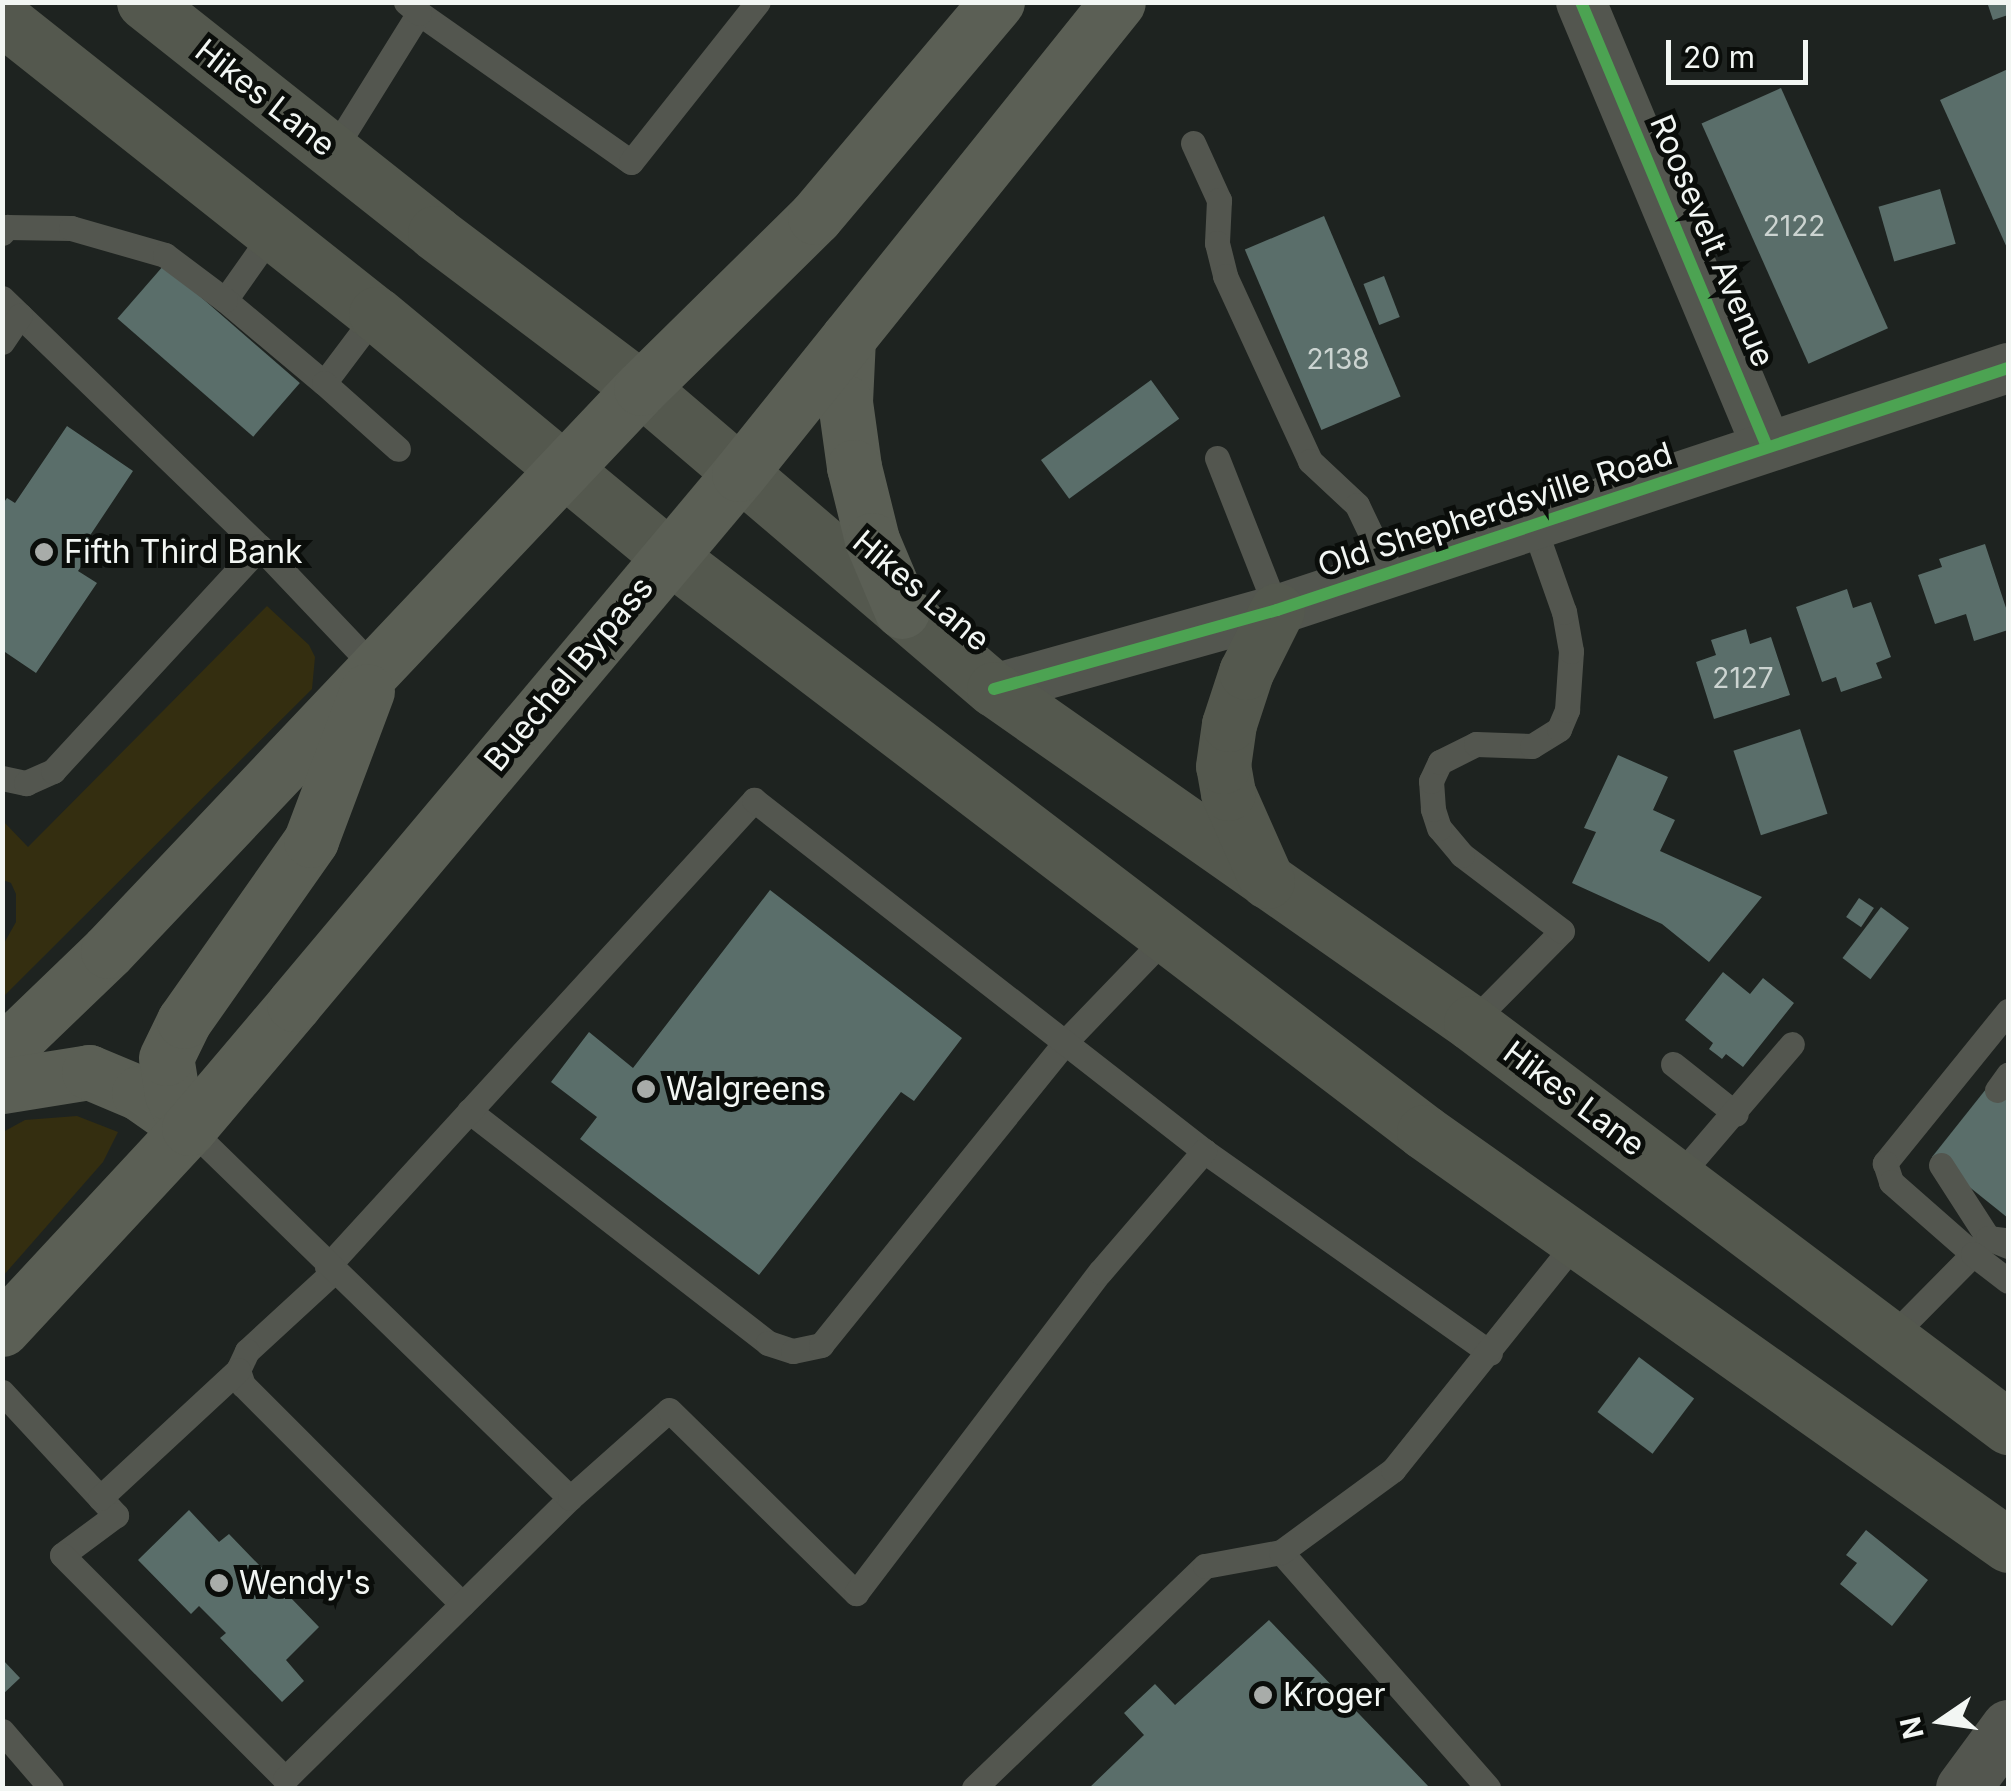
<!DOCTYPE html>
<style>
body{margin:0}
#map{position:relative;width:2011px;height:1791px;overflow:hidden;background:#1e2320;font-family:Inter,sans-serif}
div>[style]{position:absolute}
.green>*{inset:0;background:#342e10}
.building>*{inset:0;background:#5a6e6a;transform-origin:0 0}
.service>*{height:25px;margin:-12.5px;padding:0 12.5px;transform-origin:12.5px;border-radius:12.5px;background:#53564f}
.minor>*{height:50px;margin:-25px;padding:0 25px;transform-origin:25px;border-radius:25px;background:#53564f}
.tertiary>*{height:55px;margin:-27.5px;padding:0 27.5px;transform-origin:27.5px;border-radius:27.5px;background:#53564f}
.secondary>*{height:55px;margin:-27.5px;padding:0 27.5px;transform-origin:27.5px;border-radius:27.5px;background:#54584e}
.primary>*{height:55px;margin:-27.5px;padding:0 27.5px;transform-origin:27.5px;border-radius:27.5px;background:#5b5f55}
.cycleway>*{height:12px;margin:-6px;padding:0 6px;transform-origin:6px;border-radius:6px;background:#4ca352}
.dots>*{width:28px;height:28px;translate:-50% -50%;box-sizing:border-box;border:5px solid #0a0d0a;border-radius:50%}
span{translate:-50% -50%;white-space:nowrap;text-align:center;line-height:1.15;-webkit-text-stroke:10px #0a0d0a;paint-order:stroke}
.number-label{font-size:28px;color:#ccd4d1}
.number-label span{-webkit-text-stroke-width:0}
.street-label{font-size:32px;color:#f2f6f3}
.poi-label{font-size:32px;color:#f2f6f3}
.left{translate:0 -50%;text-align:left}
.frame{position:absolute;inset:0;border:5px solid #f2f6f3;pointer-events:none}
.north{position:absolute;left:1891px;top:1671px;width:100px;height:100px;-webkit-text-stroke:8px #0a0d0a;paint-order:stroke;rotate:257deg;font-size:28px;font-weight:700;line-height:40px;text-align:center;color:#f2f6f3}
.north::after{content:'';display:block;margin:auto;width:35px;height:45px;background:#f2f6f3;clip-path:polygon(50% 0,100% 100%,50% 72%,0 100%)}
.scale{position:absolute;left:1666px;top:40px;width:142px;height:45px;box-sizing:border-box;border:5px solid #f2f6f3;border-top:0;padding-left:12px;font-size:30px;line-height:35px;white-space:nowrap;color:#f2f6f3;-webkit-text-stroke:8px #0a0d0a;paint-order:stroke}
</style>
<div id="map">
<div class="green">
<i style="clip-path:polygon(267px 606px,309px 645px,315px 657px,312px 689px,3px 997px,3px 945px,16px 922px,16px 894px,11px 883px,3px 880px,3px 821px,28px 847px)"></i>
<i style="clip-path:polygon(77px 1116px,118px 1132px,103px 1162px,3px 1276px,3px 1132px,25px 1120px)"></i>
</div>
<div class="building">
<i style="clip-path:polygon(1987px 2px,2008px 2px,2008px 15px,1993px 20px)"></i>
<i style="clip-path:polygon(2008px 69px,2008px 250px,1940px 100px)"></i>
<i style="left:1781px;top:88px;width:263px;height:87px;rotate:66deg"></i>
<i style="left:1940px;top:189px;width:57px;height:64px;rotate:74deg"></i>
<i style="left:1324px;top:216px;width:196px;height:86px;rotate:67deg"></i>
<i style="left:164px;top:265px;width:180px;height:71px;rotate:41deg"></i>
<i style="left:1384px;top:276px;width:44px;height:22px;rotate:69deg"></i>
<i style="left:1151px;top:380px;width:48px;height:136px;rotate:54deg"></i>
<i style="clip-path:polygon(67px 426px,133px 471px,81px 549px,89px 555px,78px 571px,97px 583px,36px 673px,2px 650px,2px 505px,7px 498px,15px 503px)"></i>
<i style="clip-path:polygon(1985px 544px,2008px 614px,2008px 630px,1974px 641px,1966px 614px,1935px 624px,1918px 575px,1942px 567px,1939px 559px)"></i>
<i style="clip-path:polygon(1847px 589px,1853px 608px,1871px 602px,1891px 657px,1876px 663px,1882px 678px,1841px 692px,1836px 677px,1822px 682px,1796px 607px)"></i>
<i style="clip-path:polygon(1746px 629px,1750px 644px,1771px 637px,1790px 695px,1714px 719px,1696px 662px,1716px 655px,1711px 640px)"></i>
<i style="left:1800px;top:729px;width:89px;height:70px;rotate:72deg"></i>
<i style="clip-path:polygon(1618px 755px,1668px 777px,1653px 810px,1675px 820px,1660px 851px,1762px 897px,1709px 962px,1662px 924px,1572px 883px,1596px 832px,1584px 828px)"></i>
<i style="clip-path:polygon(770px 890px,962px 1038px,914px 1101px,901px 1092px,759px 1275px,580px 1139px,597px 1117px,551px 1082px,589px 1032px,633px 1068px)"></i>
<i style="left:1859px;top:898px;width:18px;height:23px;rotate:34deg"></i>
<i style="left:1881px;top:907px;width:35px;height:64px;rotate:37deg"></i>
<i style="clip-path:polygon(1723px 972px,1750px 994px,1763px 978px,1794px 1003px,1743px 1067px,1726px 1054px,1722px 1059px,1717px 1055px,1709px 1049px,1713px 1043px,1685px 1020px)"></i>
<i style="clip-path:polygon(1990px 1084px,2008px 1099px,2008px 1218px,1932px 1157px)"></i>
<i style="left:1639px;top:1357px;width:69px;height:69px;rotate:37deg"></i>
<i style="clip-path:polygon(189px 1510px,219px 1542px,229px 1534px,319px 1627px,286px 1660px,304px 1681px,282px 1702px,220px 1638px,226px 1633px,199px 1606px,191px 1614px,138px 1560px)"></i>
<i style="clip-path:polygon(1866px 1530px,1928px 1580px,1892px 1626px,1840px 1584px,1857px 1563px,1846px 1555px)"></i>
<i style="clip-path:polygon(1269px 1620px,1430px 1788px,1089px 1788px,1144px 1735px,1124px 1713px,1155px 1684px,1175px 1705px)"></i>
<i style="clip-path:polygon(2px 1659px,20px 1678px,2px 1695px)"></i>
</div>
<div class="service">
<i style="left:419px;top:13px;width:259px;rotate:35.1deg"></i>
<i style="left:631px;top:162px;width:204px;rotate:-51.6deg"></i>
<i style="left:1193px;top:143px;width:63px;rotate:65.5deg"></i>
<i style="left:1219px;top:200px;width:43px;rotate:92.7deg"></i>
<i style="left:1217px;top:243px;width:34px;rotate:76deg"></i>
<i style="left:1225px;top:276px;width:204px;rotate:65.3deg"></i>
<i style="left:1310px;top:461px;width:64px;rotate:43.1deg"></i>
<i style="left:1357px;top:505px;width:76px;rotate:64.4deg"></i>
<i style="left:333px;top:151px;width:163px;rotate:-58.1deg"></i>
<i style="left:419px;top:13px;width:17px;rotate:-140deg"></i>
<i style="left:273px;top:232px;width:83px;rotate:125.2deg"></i>
<i style="left:225px;top:300px;width:129px;rotate:40deg"></i>
<i style="left:2px;top:233px;width:8px;rotate:-50deg"></i>
<i style="left:7px;top:227px;width:64px;rotate:0.9deg"></i>
<i style="left:71px;top:228px;width:98px;rotate:16deg"></i>
<i style="left:165px;top:255px;width:75px;rotate:36.9deg"></i>
<i style="left:2px;top:298px;width:359px;rotate:44deg"></i>
<i style="left:376px;top:314px;width:86px;rotate:127deg"></i>
<i style="left:324px;top:383px;width:99px;rotate:41.7deg"></i>
<i style="left:2px;top:342px;width:32px;rotate:-56deg"></i>
<i style="left:1217px;top:458px;width:163px;rotate:68.5deg"></i>
<i style="left:2px;top:778px;width:25px;rotate:12deg"></i>
<i style="left:26px;top:783px;width:30px;rotate:-24deg"></i>
<i style="left:53px;top:771px;width:305px;rotate:-47.3deg"></i>
<i style="left:260px;top:547px;width:167px;rotate:46.5deg"></i>
<i style="left:2008px;top:1011px;width:196px;rotate:129deg"></i>
<i style="left:1885px;top:1163px;width:20px;rotate:72deg"></i>
<i style="left:1891px;top:1182px;width:109px;rotate:41.3deg"></i>
<i style="left:1973px;top:1254px;width:22px;rotate:-47deg"></i>
<i style="left:1988px;top:1238px;width:22px;rotate:22deg"></i>
<i style="left:1471px;top:1023px;width:129px;rotate:-45.3deg"></i>
<i style="left:1562px;top:931px;width:126px;rotate:-142.8deg"></i>
<i style="left:1462px;top:855px;width:35px;rotate:-130deg"></i>
<i style="left:1439px;top:828px;width:20px;rotate:-108deg"></i>
<i style="left:1433px;top:809px;width:28px;rotate:-94deg"></i>
<i style="left:1431px;top:781px;width:21px;rotate:-65deg"></i>
<i style="left:1440px;top:762px;width:40px;rotate:-26.6deg"></i>
<i style="left:1476px;top:744px;width:56px;rotate:2deg"></i>
<i style="left:1532px;top:746px;width:32px;rotate:-32deg"></i>
<i style="left:1559px;top:729px;width:21px;rotate:-67deg"></i>
<i style="left:1567px;top:710px;width:59px;rotate:-86.1deg"></i>
<i style="left:1571px;top:651px;width:40px;rotate:-100deg"></i>
<i style="left:1564px;top:612px;width:90px;rotate:-109.4deg"></i>
<i style="left:1673px;top:1064px;width:80px;rotate:38.4deg"></i>
<i style="left:1997px;top:1090px;width:19px;rotate:-54deg"></i>
<i style="left:469px;top:1111px;width:378px;rotate:37.8deg"></i>
<i style="left:768px;top:1343px;width:26px;rotate:18deg"></i>
<i style="left:793px;top:1351px;width:29px;rotate:-12deg"></i>
<i style="left:821px;top:1345px;width:390px;rotate:-51.1deg"></i>
<i style="left:1066px;top:1041px;width:147px;rotate:-46.1deg"></i>
<i style="left:1941px;top:1165px;width:87px;rotate:57.2deg"></i>
<i style="left:1988px;top:1238px;width:16px;rotate:7deg"></i>
<i style="left:1678px;top:1177px;width:175px;rotate:-49.4deg"></i>
<i style="left:327px;top:1267px;width:633px;rotate:-47.56deg"></i>
<i style="left:754px;top:800px;width:571px;rotate:37.95deg"></i>
<i style="left:1204px;top:1151px;width:350px;rotate:35.2deg"></i>
<i style="left:333px;top:1272px;width:117px;rotate:137.4deg"></i>
<i style="left:247px;top:1351px;width:21px;rotate:115deg"></i>
<i style="left:238px;top:1370px;width:16px;rotate:72deg"></i>
<i style="left:243px;top:1385px;width:310px;rotate:45deg"></i>
<i style="left:1890px;top:1338px;width:118px;rotate:-45.3deg"></i>
<i style="left:1973px;top:1254px;width:44px;rotate:37.6deg"></i>
<i style="left:2px;top:1392px;width:168px;rotate:47.2deg"></i>
<i style="left:116px;top:1515px;width:67px;rotate:143.5deg"></i>
<i style="left:62px;top:1555px;width:316px;rotate:45.1deg"></i>
<i style="left:285px;top:1779px;width:400px;rotate:-44.6deg"></i>
<i style="left:570px;top:1498px;width:531px;rotate:-135.84deg"></i>
<i style="left:100px;top:1498px;width:188px;rotate:-42.8deg"></i>
<i style="left:570px;top:1498px;width:132px;rotate:-41.6deg"></i>
<i style="left:669px;top:1410px;width:262px;rotate:44.4deg"></i>
<i style="left:856px;top:1593px;width:403px;rotate:-52.8deg"></i>
<i style="left:1100px;top:1272px;width:160px;rotate:-49.3deg"></i>
<i style="left:1281px;top:1552px;width:314px;rotate:48.7deg"></i>
<i style="left:2px;top:1731px;width:75px;rotate:49.3deg"></i>
<i style="left:974px;top:1788px;width:320px;rotate:-43.9deg"></i>
<i style="left:1205px;top:1566px;width:77px;rotate:-10.4deg"></i>
<i style="left:1281px;top:1552px;width:139px;rotate:-36.2deg"></i>
<i style="left:1393px;top:1470px;width:295px;rotate:-51.3deg"></i>
</div>
<div class="minor">
<i style="left:1581px;top:2px;width:481px;rotate:67.3deg"></i>
<i style="left:994px;top:689px;width:294px;rotate:-15.6deg"></i>
<i style="left:1277px;top:610px;width:770px;rotate:-18.32deg"></i>
</div>
<div class="tertiary">
<i style="left:1963px;top:1788px;width:76px;rotate:-53.6deg"></i>
</div>
<div class="secondary">
<i style="left:144px;top:2px;width:372px;rotate:38.4deg"></i>
<i style="left:435px;top:233px;width:258px;rotate:37deg"></i>
<i style="left:641px;top:388px;width:464px;rotate:40.5deg"></i>
<i style="left:994px;top:689px;width:582px;rotate:35deg"></i>
<i style="left:1471px;top:1023px;width:672px;rotate:36.96deg"></i>
<i style="left:2px;top:18px;width:477px;rotate:38.4deg"></i>
<i style="left:376px;top:314px;width:380px;rotate:39.6deg"></i>
<i style="left:669px;top:556px;width:950px;rotate:37.34deg"></i>
<i style="left:1424px;top:1132px;width:715px;rotate:35.27deg"></i>
<i style="left:1267px;top:881px;width:96px;rotate:-113.9deg"></i>
<i style="left:1228px;top:793px;width:27px;rotate:-100deg"></i>
<i style="left:1223px;top:766px;width:42px;rotate:-81.9deg"></i>
<i style="left:1229px;top:724px;width:55px;rotate:-71.9deg"></i>
<i style="left:1246px;top:672px;width:69px;rotate:-63.4deg"></i>
</div>
<div class="primary">
<i style="left:848px;top:338px;width:64px;rotate:92.7deg"></i>
<i style="left:845px;top:402px;width:66px;rotate:82.1deg"></i>
<i style="left:854px;top:467px;width:75px;rotate:76.1deg"></i>
<i style="left:872px;top:540px;width:77px;rotate:67.1deg"></i>
<i style="left:2px;top:1053px;width:147px;rotate:-43.9deg"></i>
<i style="left:108px;top:951px;width:775px;rotate:-46.57deg"></i>
<i style="left:641px;top:388px;width:244px;rotate:-44.5deg"></i>
<i style="left:815px;top:217px;width:282px;rotate:-49.8deg"></i>
<i style="left:2px;top:1086px;width:88px;rotate:-9.1deg"></i>
<i style="left:89px;top:1072px;width:54px;rotate:22.8deg"></i>
<i style="left:139px;top:1093px;width:61px;rotate:35deg"></i>
<i style="left:189px;top:1128px;width:38px;rotate:-117deg"></i>
<i style="left:172px;top:1094px;width:36px;rotate:-99deg"></i>
<i style="left:166px;top:1058px;width:41px;rotate:-64.1deg"></i>
<i style="left:184px;top:1021px;width:221px;rotate:-54.9deg"></i>
<i style="left:311px;top:840px;width:159px;rotate:-69.4deg"></i>
<i style="left:2px;top:1329px;width:275px;rotate:-47.1deg"></i>
<i style="left:189px;top:1128px;width:162px;rotate:-49.7deg"></i>
<i style="left:294px;top:1004px;width:692px;rotate:-49.98deg"></i>
<i style="left:739px;top:474px;width:605px;rotate:-51.24deg"></i>
</div>
<div class="cycleway">
<i style="left:1581px;top:2px;width:481px;rotate:67.3deg"></i>
<i style="left:994px;top:689px;width:294px;rotate:-15.6deg"></i>
<i style="left:1277px;top:610px;width:770px;rotate:-18.32deg"></i>
</div>
<div class="dots">
<i style="left:44px;top:552px;background:#a8aca9"></i>
<i style="left:646px;top:1089px;background:#a8aca9"></i>
<i style="left:219px;top:1583px;background:#a8aca9"></i>
<i style="left:1263px;top:1695px;background:#a8aca9"></i>
</div>
<div class="number-label">
<span style="left:1794px;top:226px">2122</span>
<span style="left:1338px;top:359px">2138</span>
<span style="left:1743px;top:678px">2127</span>
</div>
<div class="street-label">
<span style="left:265px;top:98px;rotate:38deg">Hikes Lane</span>
<span style="left:1712px;top:241px;rotate:67deg">Roosevelt Avenue</span>
<span style="left:1495px;top:510px;rotate:-18deg">Old Shepherdsville Road</span>
<span style="left:921px;top:591px;rotate:40deg">Hikes Lane</span>
<span style="left:569px;top:674px;rotate:-50deg">Buechel Bypass</span>
<span style="left:1574px;top:1099px;rotate:37deg">Hikes Lane</span>
</div>
<div class="poi-label">
<span class="left" style="left:64px;top:552px">Fifth Third Bank</span>
<span class="left" style="left:666px;top:1089px">Walgreens</span>
<span class="left" style="left:239px;top:1583px">Wendy's</span>
<span class="left" style="left:1283px;top:1695px">Kroger</span>
</div>
<div class="frame"></div>
<div class="north">N</div>
<div class="scale">20 m</div>
</div>
